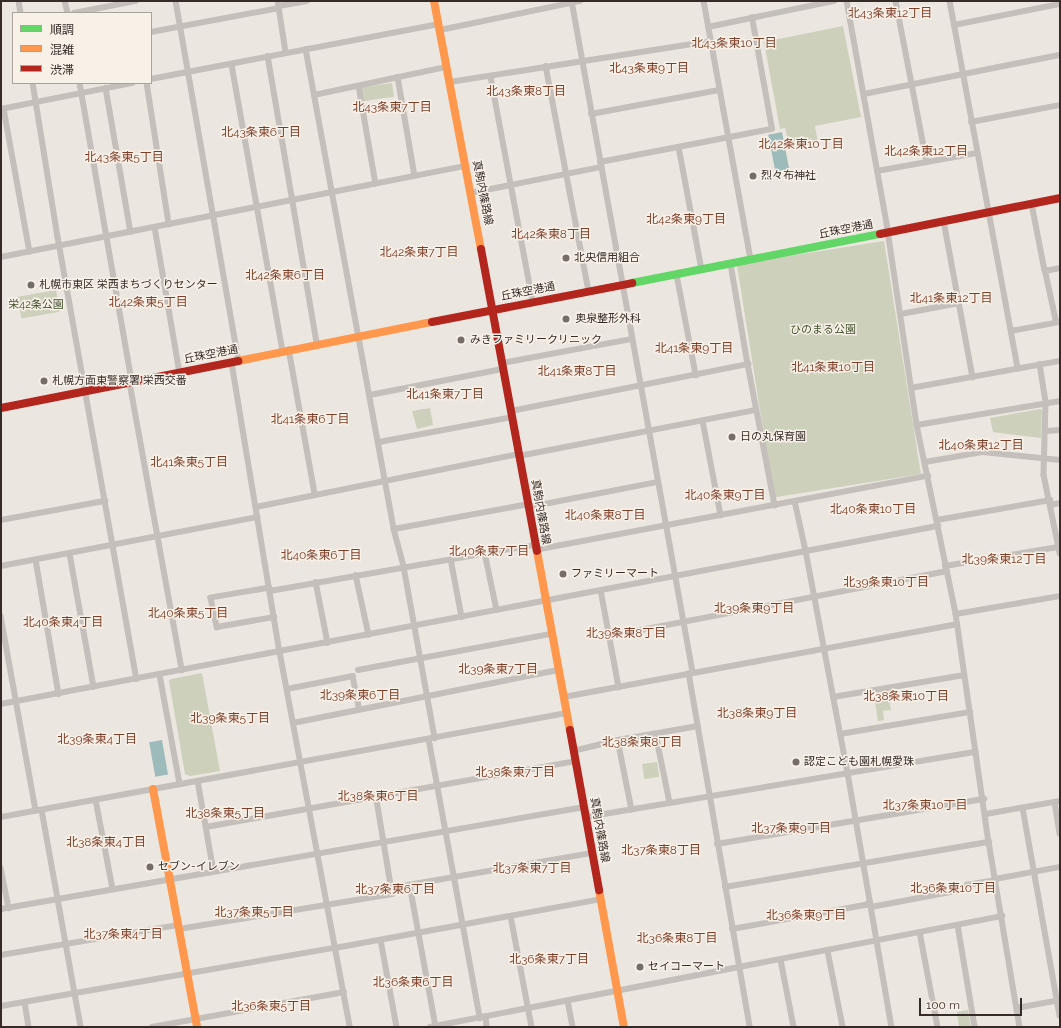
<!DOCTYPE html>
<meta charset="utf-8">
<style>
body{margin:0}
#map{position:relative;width:1061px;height:1028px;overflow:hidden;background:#ece6e0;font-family:Raleway,"Noto Sans JP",sans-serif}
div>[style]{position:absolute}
.green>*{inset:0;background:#cdd0bb;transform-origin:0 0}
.water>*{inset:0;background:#9ebbbb;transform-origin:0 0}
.street>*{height:5.5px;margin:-2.75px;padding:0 2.75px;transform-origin:2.75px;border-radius:2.75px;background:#c4bfba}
.fast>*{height:8px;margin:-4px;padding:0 4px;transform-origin:4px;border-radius:4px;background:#63d668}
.slow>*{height:8px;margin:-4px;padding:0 4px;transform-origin:4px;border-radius:4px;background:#ff974d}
.jam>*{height:8px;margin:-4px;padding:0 4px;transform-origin:4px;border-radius:4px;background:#b3261e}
.dots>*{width:11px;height:11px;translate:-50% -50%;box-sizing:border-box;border:2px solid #f8f1e8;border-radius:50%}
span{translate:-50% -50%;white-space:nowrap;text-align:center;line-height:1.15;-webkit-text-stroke:3px #f8f1e8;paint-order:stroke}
.poi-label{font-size:11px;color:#352c28}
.left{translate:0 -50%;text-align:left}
.street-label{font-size:11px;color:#352c28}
.park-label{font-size:11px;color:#44522e}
.neighbourhood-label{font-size:12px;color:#7e3d27}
.frame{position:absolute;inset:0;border:2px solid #352c28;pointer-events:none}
.legend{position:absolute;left:12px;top:12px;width:140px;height:72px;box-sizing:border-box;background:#f8f1e8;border:1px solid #aaa29b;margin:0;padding:5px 7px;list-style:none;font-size:12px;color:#352c28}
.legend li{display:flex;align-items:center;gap:8px;height:20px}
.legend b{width:20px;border:1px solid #aaa29b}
.scale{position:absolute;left:919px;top:998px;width:103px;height:18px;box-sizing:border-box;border:2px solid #352c28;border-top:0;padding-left:5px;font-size:12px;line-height:14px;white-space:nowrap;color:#352c28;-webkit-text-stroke:3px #f8f1e8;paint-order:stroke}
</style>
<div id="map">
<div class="green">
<i style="clip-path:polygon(843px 26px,861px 117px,815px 126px,818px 143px,790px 149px,785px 128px,780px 129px,764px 42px)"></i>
<i style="left:392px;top:83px;width:14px;height:31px;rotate:82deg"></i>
<i style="left:884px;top:241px;width:236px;height:149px;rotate:81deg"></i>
<i style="left:56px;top:290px;width:22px;height:39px;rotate:80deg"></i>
<i style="clip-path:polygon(430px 408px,433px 425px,417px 429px,412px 411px)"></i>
<i style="clip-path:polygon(1040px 409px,1042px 410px,1041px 438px,993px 432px,990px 418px)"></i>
<i style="clip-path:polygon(202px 673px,220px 771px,190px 776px,185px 774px,169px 681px,171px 679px)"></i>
<i style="clip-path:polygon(888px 692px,891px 710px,883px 711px,884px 720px,878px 721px,874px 695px)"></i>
<i style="left:657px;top:762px;width:15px;height:15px;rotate:82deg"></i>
<i style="clip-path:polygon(968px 1010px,971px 1027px,959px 1027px,957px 1012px)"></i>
</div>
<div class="water">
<i style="left:782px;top:132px;width:38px;height:14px;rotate:79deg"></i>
<i style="left:162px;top:740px;width:35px;height:13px;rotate:80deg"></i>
</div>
<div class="street">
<i style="left:19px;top:1px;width:12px;rotate:81deg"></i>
<i style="left:65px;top:1px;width:12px;rotate:76deg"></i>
<i style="left:176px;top:1px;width:365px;rotate:80.1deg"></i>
<i style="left:278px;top:1px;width:52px;rotate:81.1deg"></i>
<i style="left:572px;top:1px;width:682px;rotate:79.78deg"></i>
<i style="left:704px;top:1px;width:263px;rotate:79.7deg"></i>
<i style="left:847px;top:1px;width:227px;rotate:79.8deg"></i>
<i style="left:887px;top:224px;width:203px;rotate:81.5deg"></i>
<i style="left:917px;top:425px;width:193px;rotate:78.3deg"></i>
<i style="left:956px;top:614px;width:230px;rotate:81.8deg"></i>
<i style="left:989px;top:842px;width:188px;rotate:80.5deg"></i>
<i style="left:896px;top:1px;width:164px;rotate:79.1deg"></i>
<i style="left:950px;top:1px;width:374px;rotate:79.5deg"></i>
<i style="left:279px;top:6px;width:28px;rotate:-10deg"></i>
<i style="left:74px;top:13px;width:63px;rotate:-11deg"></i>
<i style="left:954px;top:25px;width:108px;rotate:-11.2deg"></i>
<i style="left:708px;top:27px;width:129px;rotate:-11.7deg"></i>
<i style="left:440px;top:30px;width:143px;rotate:-11.7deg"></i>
<i style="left:151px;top:32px;width:130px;rotate:-10.6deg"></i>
<i style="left:306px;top:49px;width:488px;rotate:79.6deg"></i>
<i style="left:394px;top:529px;width:39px;rotate:75deg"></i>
<i style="left:404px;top:567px;width:174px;rotate:79.7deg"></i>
<i style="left:268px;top:56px;width:292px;rotate:80.3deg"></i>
<i style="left:232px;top:65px;width:290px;rotate:79.9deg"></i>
<i style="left:546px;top:66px;width:230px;rotate:79.2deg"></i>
<i style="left:398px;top:77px;width:100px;rotate:80.3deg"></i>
<i style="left:491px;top:77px;width:229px;rotate:79.4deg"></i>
<i style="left:151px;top:79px;width:293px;rotate:-10.8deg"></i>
<i style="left:450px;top:82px;width:264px;rotate:-8.9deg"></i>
<i style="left:33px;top:83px;width:156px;rotate:80.8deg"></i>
<i style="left:58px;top:237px;width:449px;rotate:79.9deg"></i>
<i style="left:80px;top:83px;width:303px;rotate:80.1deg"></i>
<i style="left:147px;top:83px;width:143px;rotate:81.1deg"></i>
<i style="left:359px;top:86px;width:99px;rotate:80.2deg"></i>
<i style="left:106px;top:88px;width:146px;rotate:80.2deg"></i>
<i style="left:864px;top:94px;width:200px;rotate:-11.3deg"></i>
<i style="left:314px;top:95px;width:135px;rotate:-12deg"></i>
<i style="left:1px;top:109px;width:134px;rotate:-11.2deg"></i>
<i style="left:4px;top:109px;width:145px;rotate:79.7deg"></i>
<i style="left:591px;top:114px;width:130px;rotate:-10.6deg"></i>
<i style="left:971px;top:122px;width:91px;rotate:-10.8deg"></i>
<i style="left:679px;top:147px;width:125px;rotate:79.4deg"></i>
<i style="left:600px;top:162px;width:175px;rotate:-10.9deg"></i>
<i style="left:772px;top:129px;width:113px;rotate:-100.2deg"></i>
<i style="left:877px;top:171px;width:102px;rotate:-10.2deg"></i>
<i style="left:471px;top:193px;width:133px;rotate:-11.3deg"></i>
<i style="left:1032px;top:204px;width:68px;rotate:79deg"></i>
<i style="left:944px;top:221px;width:159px;rotate:79.5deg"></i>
<i style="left:155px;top:227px;width:148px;rotate:80.3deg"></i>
<i style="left:1px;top:257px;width:473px;rotate:-11.1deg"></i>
<i style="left:731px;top:264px;width:101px;rotate:80.4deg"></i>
<i style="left:748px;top:364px;width:144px;rotate:79.2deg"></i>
<i style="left:677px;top:275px;width:102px;rotate:79.2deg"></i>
<i style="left:901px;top:314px;width:59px;rotate:-10.7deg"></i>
<i style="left:1056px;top:322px;width:52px;rotate:-102.2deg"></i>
<i style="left:1045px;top:271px;width:15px;rotate:-11deg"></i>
<i style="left:1011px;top:331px;width:50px;rotate:-10.4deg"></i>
<i style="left:289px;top:349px;width:147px;rotate:79.8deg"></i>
<i style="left:232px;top:363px;width:293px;rotate:80.6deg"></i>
<i style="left:280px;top:652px;width:381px;rotate:79.4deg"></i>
<i style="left:502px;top:363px;width:132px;rotate:-10.5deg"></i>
<i style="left:1040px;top:364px;width:39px;rotate:81deg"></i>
<i style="left:1046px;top:403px;width:72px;rotate:91.6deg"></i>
<i style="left:1044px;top:475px;width:80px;rotate:78.4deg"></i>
<i style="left:130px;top:383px;width:292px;rotate:79.7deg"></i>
<i style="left:911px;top:388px;width:151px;rotate:-10.3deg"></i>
<i style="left:370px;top:395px;width:136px;rotate:-11.1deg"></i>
<i style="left:511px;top:411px;width:242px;rotate:-11.2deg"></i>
<i style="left:703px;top:421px;width:96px;rotate:79.2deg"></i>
<i style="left:917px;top:425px;width:145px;rotate:-9.5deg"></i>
<i style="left:1046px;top:431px;width:14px;rotate:-4deg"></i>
<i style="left:379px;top:442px;width:135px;rotate:-10.6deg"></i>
<i style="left:519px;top:456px;width:241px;rotate:-11deg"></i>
<i style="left:925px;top:462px;width:59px;rotate:-9.8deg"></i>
<i style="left:983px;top:452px;width:77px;rotate:5.9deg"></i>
<i style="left:795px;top:501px;width:51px;rotate:77.6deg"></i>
<i style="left:806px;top:551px;width:226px;rotate:79.3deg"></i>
<i style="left:848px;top:773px;width:258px;rotate:80.2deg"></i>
<i style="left:1051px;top:505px;width:9px;rotate:-13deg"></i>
<i style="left:256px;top:507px;width:267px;rotate:-11.4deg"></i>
<i style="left:529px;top:507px;width:131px;rotate:-11deg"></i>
<i style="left:1px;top:520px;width:106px;rotate:-10.4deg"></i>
<i style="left:937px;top:520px;width:115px;rotate:-10deg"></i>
<i style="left:394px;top:529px;width:137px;rotate:-10.5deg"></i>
<i style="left:535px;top:550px;width:400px;rotate:-10.7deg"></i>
<i style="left:485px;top:553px;width:58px;rotate:78.1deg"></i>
<i style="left:70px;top:554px;width:135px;rotate:79.8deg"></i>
<i style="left:451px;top:559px;width:59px;rotate:79.3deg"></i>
<i style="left:36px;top:560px;width:136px;rotate:80.3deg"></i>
<i style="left:1px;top:566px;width:261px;rotate:-10.8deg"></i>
<i style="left:945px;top:566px;width:116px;rotate:-9.5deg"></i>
<i style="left:356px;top:575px;width:61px;rotate:77.8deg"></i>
<i style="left:316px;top:582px;width:62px;rotate:78.9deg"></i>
<i style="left:270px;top:588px;width:60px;rotate:170.4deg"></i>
<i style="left:211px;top:598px;width:30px;rotate:78deg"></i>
<i style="left:217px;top:627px;width:58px;rotate:-10deg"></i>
<i style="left:601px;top:590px;width:99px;rotate:79.5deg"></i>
<i style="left:270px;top:591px;width:268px;rotate:-9.9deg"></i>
<i style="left:956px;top:614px;width:106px;rotate:-9.8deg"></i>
<i style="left:1px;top:616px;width:198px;rotate:79.8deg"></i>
<i style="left:610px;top:636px;width:343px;rotate:-10.9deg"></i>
<i style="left:358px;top:670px;width:196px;rotate:-10.6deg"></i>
<i style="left:689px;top:673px;width:359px;rotate:80.2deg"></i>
<i style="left:160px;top:675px;width:111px;rotate:79.6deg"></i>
<i style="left:287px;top:689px;width:67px;rotate:-11.1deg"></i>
<i style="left:353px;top:676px;width:33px;rotate:79deg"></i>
<i style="left:564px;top:697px;width:399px;rotate:-10.5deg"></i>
<i style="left:833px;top:697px;width:133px;rotate:-9.5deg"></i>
<i style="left:1px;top:704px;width:954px;rotate:-10.76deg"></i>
<i style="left:293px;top:723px;width:270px;rotate:-11.3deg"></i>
<i style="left:656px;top:734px;width:70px;rotate:78.5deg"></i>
<i style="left:840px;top:734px;width:132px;rotate:-9.6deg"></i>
<i style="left:429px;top:739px;width:284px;rotate:79.6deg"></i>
<i style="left:618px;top:740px;width:71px;rotate:78.7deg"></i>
<i style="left:573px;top:751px;width:46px;rotate:-13.7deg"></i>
<i style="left:618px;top:740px;width:81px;rotate:-9.9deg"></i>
<i style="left:198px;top:781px;width:92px;rotate:80deg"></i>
<i style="left:96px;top:800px;width:91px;rotate:79.2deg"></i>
<i style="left:1055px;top:802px;width:32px;rotate:81deg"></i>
<i style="left:1023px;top:808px;width:211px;rotate:79.9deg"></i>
<i style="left:42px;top:810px;width:220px;rotate:79.8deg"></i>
<i style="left:986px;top:814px;width:75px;rotate:-10deg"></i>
<i style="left:1px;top:817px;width:575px;rotate:-10.41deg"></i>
<i style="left:586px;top:817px;width:395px;rotate:-9.5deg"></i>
<i style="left:206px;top:827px;width:375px;rotate:-10.1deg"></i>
<i style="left:717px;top:844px;width:271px;rotate:-9.6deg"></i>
<i style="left:1px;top:868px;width:41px;rotate:78.7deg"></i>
<i style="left:995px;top:879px;width:66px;rotate:-10.5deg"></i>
<i style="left:410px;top:885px;width:144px;rotate:79.6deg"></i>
<i style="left:725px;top:887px;width:268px;rotate:-9.7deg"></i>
<i style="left:391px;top:888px;width:204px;rotate:-9.9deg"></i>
<i style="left:871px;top:907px;width:86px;rotate:-10.7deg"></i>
<i style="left:956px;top:891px;width:13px;rotate:-29deg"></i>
<i style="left:967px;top:885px;width:29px;rotate:-10deg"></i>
<i style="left:1px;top:909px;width:592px;rotate:-9.92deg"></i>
<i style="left:511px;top:916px;width:113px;rotate:79.3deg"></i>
<i style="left:958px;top:925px;width:103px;rotate:80.5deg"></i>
<i style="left:179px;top:929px;width:216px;rotate:-9.3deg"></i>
<i style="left:392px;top:894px;width:98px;rotate:-99.4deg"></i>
<i style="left:732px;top:929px;width:136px;rotate:-10.2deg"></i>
<i style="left:866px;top:905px;width:5px;rotate:-37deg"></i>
<i style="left:920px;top:932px;width:97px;rotate:79.3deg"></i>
<i style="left:381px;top:940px;width:88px;rotate:79.6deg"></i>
<i style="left:828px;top:951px;width:77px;rotate:78.8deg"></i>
<i style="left:1px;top:955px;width:180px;rotate:-9.6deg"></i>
<i style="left:781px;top:960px;width:68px;rotate:79deg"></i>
<i style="left:568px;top:1001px;width:26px;rotate:79deg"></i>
<i style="left:25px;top:1002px;width:25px;rotate:81deg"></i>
<i style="left:1px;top:1006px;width:339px;rotate:-9.9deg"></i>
<i style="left:335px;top:948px;width:270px;rotate:-10.4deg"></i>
<i style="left:1017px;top:1008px;width:44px;rotate:-10.5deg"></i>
<i style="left:486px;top:1016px;width:11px;rotate:85deg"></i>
<i style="left:152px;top:1027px;width:195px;rotate:-10.3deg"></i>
<i style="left:430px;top:1027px;width:583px;rotate:-10.98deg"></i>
</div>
<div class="fast">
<i style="left:632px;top:283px;width:253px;rotate:-11.2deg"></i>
</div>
<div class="slow">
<i style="left:434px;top:1px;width:252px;rotate:79.3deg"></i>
<i style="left:238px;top:361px;width:198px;rotate:-11.4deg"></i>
<i style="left:537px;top:551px;width:182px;rotate:79.6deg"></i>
<i style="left:153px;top:789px;width:242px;rotate:79.5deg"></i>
<i style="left:599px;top:890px;width:139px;rotate:79.7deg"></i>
</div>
<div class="jam">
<i style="left:880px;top:234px;width:184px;rotate:-11.3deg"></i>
<i style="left:481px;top:249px;width:307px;rotate:79.5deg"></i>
<i style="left:432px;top:322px;width:204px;rotate:-11deg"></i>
<i style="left:1px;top:408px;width:242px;rotate:-11.2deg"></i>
<i style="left:570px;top:730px;width:163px;rotate:79.7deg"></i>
</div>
<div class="dots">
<i style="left:753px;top:176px;background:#756d68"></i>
<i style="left:566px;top:258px;background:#756d68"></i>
<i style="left:31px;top:285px;background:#756d68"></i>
<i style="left:566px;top:319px;background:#756d68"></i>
<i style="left:461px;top:340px;background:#756d68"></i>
<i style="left:44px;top:381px;background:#756d68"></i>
<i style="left:732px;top:437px;background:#756d68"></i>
<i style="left:563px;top:574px;background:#756d68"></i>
<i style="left:796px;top:762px;background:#756d68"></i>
<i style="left:150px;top:867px;background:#756d68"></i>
<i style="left:640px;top:967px;background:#756d68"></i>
</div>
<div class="poi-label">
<span class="left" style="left:761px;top:176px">烈々布神社</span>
<span class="left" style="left:574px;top:258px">北央信用組合</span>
<span class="left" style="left:39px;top:285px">札幌市東区 栄西まちづくりセンター</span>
<span class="left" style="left:575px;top:319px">奥泉整形外科</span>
<span class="left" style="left:470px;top:340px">みきファミリークリニック</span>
<span class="left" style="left:52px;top:381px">札幌方面東警察署 栄西交番</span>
<span class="left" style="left:740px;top:437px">日の丸保育園</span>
<span class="left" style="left:571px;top:574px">ファミリーマート</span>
<span class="left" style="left:804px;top:762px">認定こども園札幌愛珠</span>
<span class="left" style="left:158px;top:867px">セブン-イレブン</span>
<span class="left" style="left:648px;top:967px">セイコーマート</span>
</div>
<div class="street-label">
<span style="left:482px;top:193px;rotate:79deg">真駒内篠路線</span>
<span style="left:846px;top:230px;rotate:-11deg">丘珠空港通</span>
<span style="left:528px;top:292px;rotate:-11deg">丘珠空港通</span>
<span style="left:211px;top:355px;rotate:-11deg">丘珠空港通</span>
<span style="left:540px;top:512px;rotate:80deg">真駒内篠路線</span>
<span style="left:599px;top:830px;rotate:80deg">真駒内篠路線</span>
</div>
<div class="park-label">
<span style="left:36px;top:305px">栄42条公園</span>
<span style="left:823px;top:330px">ひのまる公園</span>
</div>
<div class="neighbourhood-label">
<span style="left:890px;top:14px">北43条東12丁目</span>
<span style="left:734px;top:44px">北43条東10丁目</span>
<span style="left:649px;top:69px">北43条東9丁目</span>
<span style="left:526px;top:92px">北43条東8丁目</span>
<span style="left:392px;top:108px">北43条東7丁目</span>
<span style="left:261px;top:133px">北43条東6丁目</span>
<span style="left:801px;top:145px">北42条東10丁目</span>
<span style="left:926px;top:152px">北42条東12丁目</span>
<span style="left:124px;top:158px">北43条東5丁目</span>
<span style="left:686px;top:220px">北42条東9丁目</span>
<span style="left:551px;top:235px">北42条東8丁目</span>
<span style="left:419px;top:253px">北42条東7丁目</span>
<span style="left:285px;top:276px">北42条東6丁目</span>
<span style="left:951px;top:299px">北41条東12丁目</span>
<span style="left:148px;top:303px">北42条東5丁目</span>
<span style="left:694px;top:349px">北41条東9丁目</span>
<span style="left:833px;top:368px">北41条東10丁目</span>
<span style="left:577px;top:372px">北41条東8丁目</span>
<span style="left:445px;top:395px">北41条東7丁目</span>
<span style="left:310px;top:420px">北41条東6丁目</span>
<span style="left:981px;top:446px">北40条東12丁目</span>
<span style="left:189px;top:463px">北41条東5丁目</span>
<span style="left:725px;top:496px">北40条東9丁目</span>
<span style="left:873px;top:510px">北40条東10丁目</span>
<span style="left:605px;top:516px">北40条東8丁目</span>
<span style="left:489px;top:552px">北40条東7丁目</span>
<span style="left:321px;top:556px">北40条東6丁目</span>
<span style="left:1004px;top:560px">北39条東12丁目</span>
<span style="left:886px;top:583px">北39条東10丁目</span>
<span style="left:754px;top:609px">北39条東9丁目</span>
<span style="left:188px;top:614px">北40条東5丁目</span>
<span style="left:63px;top:623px">北40条東4丁目</span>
<span style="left:626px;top:634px">北39条東8丁目</span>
<span style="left:498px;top:670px">北39条東7丁目</span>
<span style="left:360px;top:696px">北39条東6丁目</span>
<span style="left:906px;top:697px">北38条東10丁目</span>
<span style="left:757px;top:714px">北38条東9丁目</span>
<span style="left:230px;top:719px">北39条東5丁目</span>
<span style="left:97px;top:740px">北39条東4丁目</span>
<span style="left:642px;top:743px">北38条東8丁目</span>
<span style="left:515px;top:773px">北38条東7丁目</span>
<span style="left:378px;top:797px">北38条東6丁目</span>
<span style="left:925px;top:806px">北37条東10丁目</span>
<span style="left:225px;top:814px">北38条東5丁目</span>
<span style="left:791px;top:829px">北37条東9丁目</span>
<span style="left:106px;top:843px">北38条東4丁目</span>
<span style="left:661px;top:851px">北37条東8丁目</span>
<span style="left:532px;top:869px">北37条東7丁目</span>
<span style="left:953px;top:889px">北36条東10丁目</span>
<span style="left:395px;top:890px">北37条東6丁目</span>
<span style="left:254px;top:913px">北37条東5丁目</span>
<span style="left:806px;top:916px">北36条東9丁目</span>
<span style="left:123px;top:935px">北37条東4丁目</span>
<span style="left:677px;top:939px">北36条東8丁目</span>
<span style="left:549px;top:960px">北36条東7丁目</span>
<span style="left:413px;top:983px">北36条東6丁目</span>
<span style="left:271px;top:1007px">北36条東5丁目</span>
</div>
<div class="frame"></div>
<ul class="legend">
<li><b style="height:5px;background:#63d668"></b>順調</li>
<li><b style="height:5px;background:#ff974d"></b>混雑</li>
<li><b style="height:5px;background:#b3261e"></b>渋滞</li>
</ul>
<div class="scale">100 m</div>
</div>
